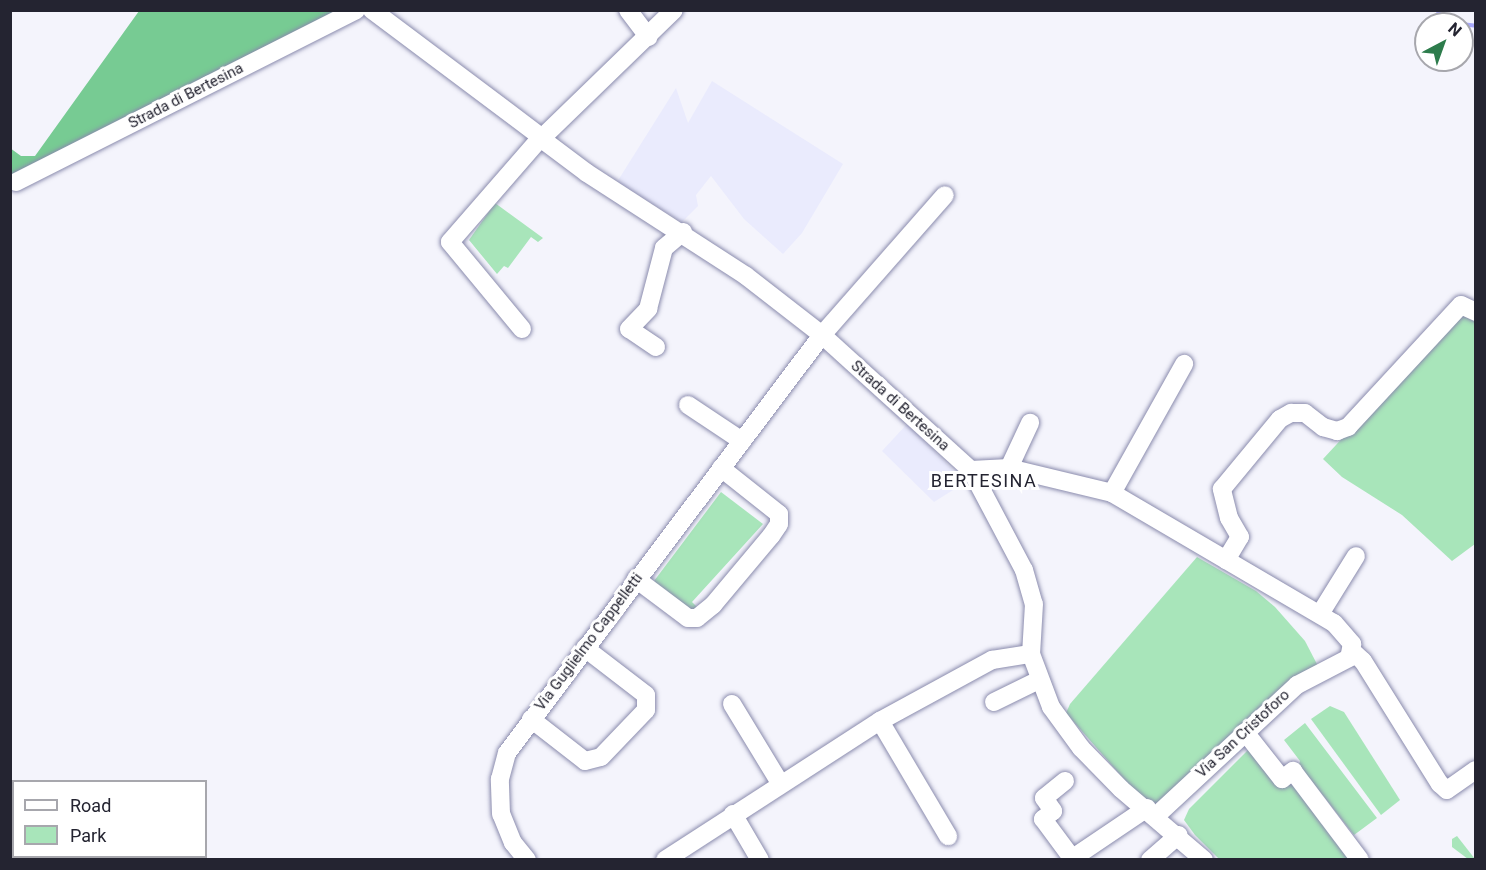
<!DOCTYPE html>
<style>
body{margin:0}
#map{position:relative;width:1486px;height:870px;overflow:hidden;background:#f4f4fc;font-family:Roboto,sans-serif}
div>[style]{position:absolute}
.built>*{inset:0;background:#eaebfd}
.green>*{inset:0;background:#a8e5ba}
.forest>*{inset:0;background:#77cb93}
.stream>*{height:4px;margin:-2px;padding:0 2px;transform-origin:2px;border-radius:2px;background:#a8a8fa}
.roads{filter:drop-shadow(0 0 2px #8a8bad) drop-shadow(0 0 2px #8a8bad)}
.minor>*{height:18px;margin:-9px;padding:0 9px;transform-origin:9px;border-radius:9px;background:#fff}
span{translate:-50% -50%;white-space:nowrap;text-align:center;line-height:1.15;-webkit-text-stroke:6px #fff;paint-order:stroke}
.street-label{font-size:15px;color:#242431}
.quarter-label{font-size:18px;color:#242431;letter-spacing:1.5px}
.frame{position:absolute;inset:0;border:12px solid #242431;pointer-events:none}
.legend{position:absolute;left:12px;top:780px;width:195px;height:78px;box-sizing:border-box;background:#fff;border:2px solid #a7a7ad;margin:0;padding:8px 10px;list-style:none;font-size:18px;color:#242431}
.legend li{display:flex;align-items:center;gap:12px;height:30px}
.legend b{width:30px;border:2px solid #a7a7ad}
.north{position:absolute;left:1414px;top:12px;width:60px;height:60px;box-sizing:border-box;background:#fff;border:2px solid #a7a7ad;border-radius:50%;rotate:41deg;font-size:16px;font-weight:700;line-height:24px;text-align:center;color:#242431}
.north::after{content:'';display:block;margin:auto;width:21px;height:27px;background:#2d7c4c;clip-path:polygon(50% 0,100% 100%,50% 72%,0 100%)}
</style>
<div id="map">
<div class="built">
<i style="clip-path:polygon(712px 81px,843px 164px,802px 233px,783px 254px,744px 219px,711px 176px,696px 195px,698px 206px,682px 222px,617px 182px,676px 88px,688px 123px)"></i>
<i style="clip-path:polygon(907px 424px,952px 469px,961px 485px,934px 502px,882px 451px)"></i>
</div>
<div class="green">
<i style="clip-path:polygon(495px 203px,543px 238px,538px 242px,531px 237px,508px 268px,504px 266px,497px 274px,469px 240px)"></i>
<i style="clip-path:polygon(1463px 308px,1475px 319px,1475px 544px,1452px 561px,1402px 515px,1342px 477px,1323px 459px)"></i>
<i style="clip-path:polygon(721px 492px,763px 524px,692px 602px,700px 610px,695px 613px,651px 585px)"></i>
<i style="clip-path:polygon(1197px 557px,1256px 591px,1275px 607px,1305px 641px,1319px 668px,1166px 809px,1151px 805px,1130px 786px,1066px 713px,1070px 704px)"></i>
<i style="clip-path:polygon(1330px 706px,1344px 712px,1400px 800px,1381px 815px,1311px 719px)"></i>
<i style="clip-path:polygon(1305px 723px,1377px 818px,1354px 835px,1299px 765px,1300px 761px,1284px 740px)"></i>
<i style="clip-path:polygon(1253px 745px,1289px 776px,1358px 859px,1219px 859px,1195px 835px,1184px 820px,1189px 809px)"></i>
<i style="clip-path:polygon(1457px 836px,1475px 859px,1468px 859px,1452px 847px,1452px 839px)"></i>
</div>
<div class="forest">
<i style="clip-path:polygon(341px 10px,11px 176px,10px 148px,21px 156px,35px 156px,139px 11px)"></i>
</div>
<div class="stream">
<i style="left:1437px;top:10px;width:14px;rotate:56deg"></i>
<i style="left:1445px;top:22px;width:31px;rotate:7deg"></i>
</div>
<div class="roads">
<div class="minor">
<i style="left:372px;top:10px;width:205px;rotate:36.9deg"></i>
<i style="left:628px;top:10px;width:34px;rotate:53deg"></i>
<i style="left:548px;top:132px;width:175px;rotate:-44.1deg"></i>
<i style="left:547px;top:143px;width:50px;rotate:36.9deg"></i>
<i style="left:587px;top:173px;width:189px;rotate:32.9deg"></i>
<i style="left:746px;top:276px;width:96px;rotate:37.8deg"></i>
<i style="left:822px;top:335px;width:201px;rotate:42.2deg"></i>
<i style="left:971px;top:470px;width:113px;rotate:62.1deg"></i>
<i style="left:1024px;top:570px;width:35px;rotate:74deg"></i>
<i style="left:1034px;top:604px;width:50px;rotate:93.4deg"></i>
<i style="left:1031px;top:654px;width:57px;rotate:69.3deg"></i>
<i style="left:1051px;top:707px;width:51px;rotate:53.8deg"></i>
<i style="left:1081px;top:748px;width:57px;rotate:45.7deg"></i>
<i style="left:1121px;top:789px;width:109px;rotate:40.5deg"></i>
<i style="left:16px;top:182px;width:381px;rotate:-26.8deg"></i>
<i style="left:522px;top:329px;width:113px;rotate:-129.6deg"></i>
<i style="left:450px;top:242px;width:133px;rotate:-49deg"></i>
<i style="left:656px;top:347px;width:32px;rotate:-146deg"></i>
<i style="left:629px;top:329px;width:28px;rotate:-46deg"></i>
<i style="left:648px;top:309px;width:63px;rotate:-75.3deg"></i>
<i style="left:664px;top:248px;width:25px;rotate:-40deg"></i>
<i style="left:688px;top:405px;width:65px;rotate:33.7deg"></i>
<i style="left:1009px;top:468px;width:50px;rotate:-65deg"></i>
<i style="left:971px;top:470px;width:38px;rotate:-3deg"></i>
<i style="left:1009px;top:468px;width:106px;rotate:13.6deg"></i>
<i style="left:1112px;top:493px;width:257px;rotate:30.4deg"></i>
<i style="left:1334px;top:623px;width:28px;rotate:49deg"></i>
<i style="left:1352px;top:644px;width:14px;rotate:102deg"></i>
<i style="left:1349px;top:658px;width:59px;rotate:152.6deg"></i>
<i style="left:1297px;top:685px;width:192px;rotate:137.1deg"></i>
<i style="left:1112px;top:493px;width:148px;rotate:-60.8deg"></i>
<i style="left:1226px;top:560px;width:27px;rotate:-59deg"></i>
<i style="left:1240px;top:537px;width:22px;rotate:-120deg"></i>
<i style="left:1229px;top:518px;width:30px;rotate:-104deg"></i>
<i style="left:1222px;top:489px;width:91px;rotate:-50.4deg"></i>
<i style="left:1280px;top:419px;width:13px;rotate:-29deg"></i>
<i style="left:1291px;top:413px;width:14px"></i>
<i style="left:1305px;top:413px;width:23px;rotate:38deg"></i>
<i style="left:1323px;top:427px;width:15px;rotate:16deg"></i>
<i style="left:1337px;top:431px;width:12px;rotate:-20deg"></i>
<i style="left:1348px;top:427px;width:166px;rotate:-47.2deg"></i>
<i style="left:1461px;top:305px;width:17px;rotate:25deg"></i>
<i style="left:636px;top:579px;width:65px;rotate:36.9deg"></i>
<i style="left:688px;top:618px;width:9px"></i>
<i style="left:697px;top:618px;width:21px;rotate:-39deg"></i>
<i style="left:713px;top:605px;width:90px;rotate:-50deg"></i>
<i style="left:771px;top:536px;width:14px;rotate:-56deg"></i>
<i style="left:779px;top:524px;width:10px;rotate:-90deg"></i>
<i style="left:779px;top:514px;width:74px;rotate:-141.6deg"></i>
<i style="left:1320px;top:614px;width:68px;rotate:-58.2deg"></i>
<i style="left:1351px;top:650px;width:16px;rotate:43deg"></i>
<i style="left:1363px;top:661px;width:145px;rotate:58deg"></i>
<i style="left:1440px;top:784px;width:9px;rotate:41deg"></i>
<i style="left:1447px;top:790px;width:35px;rotate:-35deg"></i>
<i style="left:994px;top:702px;width:50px;rotate:-26.1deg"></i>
<i style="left:732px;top:704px;width:92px;rotate:58.7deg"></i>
<i style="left:531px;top:719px;width:68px;rotate:37.9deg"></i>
<i style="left:585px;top:761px;width:16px;rotate:-14deg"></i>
<i style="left:601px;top:757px;width:65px;rotate:-46.2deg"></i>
<i style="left:646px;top:710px;width:15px;rotate:-90deg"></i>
<i style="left:646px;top:695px;width:77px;rotate:-142.4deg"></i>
<i style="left:880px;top:721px;width:134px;rotate:59.4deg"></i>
<i style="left:1245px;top:732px;width:60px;rotate:51.8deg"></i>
<i style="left:1282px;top:779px;width:14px;rotate:-36deg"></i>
<i style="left:1293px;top:771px;width:111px;rotate:53deg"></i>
<i style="left:1065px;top:781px;width:27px;rotate:141deg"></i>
<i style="left:1044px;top:798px;width:16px;rotate:55deg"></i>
<i style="left:1053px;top:811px;width:13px;rotate:141deg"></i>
<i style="left:1043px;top:819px;width:49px;rotate:53.4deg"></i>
<i style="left:733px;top:814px;width:53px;rotate:59.6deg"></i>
<i style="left:527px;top:860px;width:22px;rotate:-129deg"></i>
<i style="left:513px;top:843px;width:31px;rotate:-112deg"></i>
<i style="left:501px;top:814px;width:35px;rotate:-92deg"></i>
<i style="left:500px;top:779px;width:27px;rotate:-75deg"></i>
<i style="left:507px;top:753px;width:523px;rotate:-53deg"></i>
<i style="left:822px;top:335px;width:186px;rotate:-48.7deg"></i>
<i style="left:665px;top:860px;width:256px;rotate:-32.9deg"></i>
<i style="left:880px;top:721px;width:128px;rotate:-28.6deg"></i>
<i style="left:992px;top:660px;width:39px;rotate:-9deg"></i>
<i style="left:1070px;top:860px;width:93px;rotate:-34deg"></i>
<i style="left:1150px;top:860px;width:38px;rotate:-41deg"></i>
</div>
</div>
<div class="street-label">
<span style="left:186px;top:96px;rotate:-27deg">Strada di Bertesina</span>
<span style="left:900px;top:406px;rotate:42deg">Strada di Bertesina</span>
<span style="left:589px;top:642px;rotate:-53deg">Via Guglielmo Cappelletti</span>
<span style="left:1243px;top:734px;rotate:-43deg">Via San Cristoforo</span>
</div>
<div class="quarter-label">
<span style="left:984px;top:481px">BERTESINA</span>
</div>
<div class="frame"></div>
<ul class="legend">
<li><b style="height:8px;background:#fff"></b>Road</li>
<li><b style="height:16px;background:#a8e5ba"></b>Park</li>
</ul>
<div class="north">N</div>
</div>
